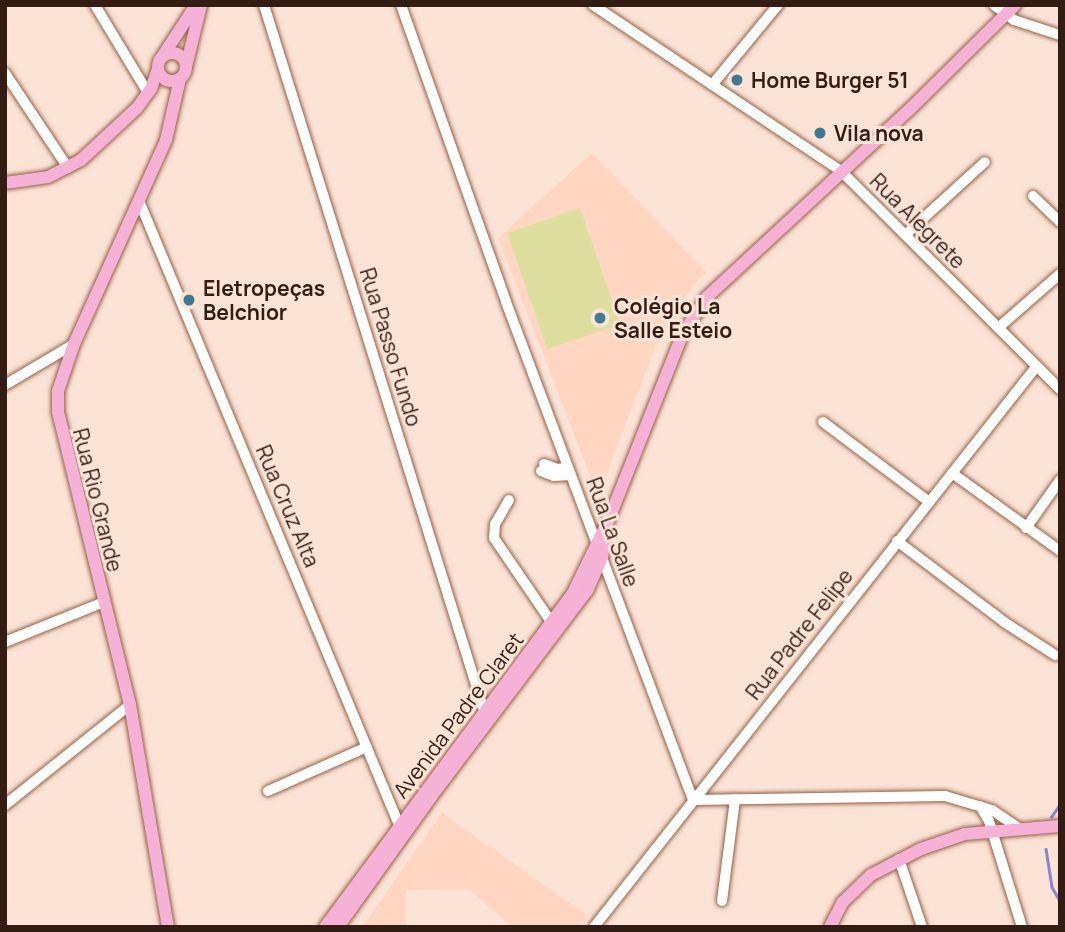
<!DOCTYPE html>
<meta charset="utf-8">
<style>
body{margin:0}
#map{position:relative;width:1065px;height:932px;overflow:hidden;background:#fbe3d6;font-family:Manrope,sans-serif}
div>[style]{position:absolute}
.built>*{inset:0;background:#ffd6c1}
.green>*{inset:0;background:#dedf9e;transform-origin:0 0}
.stream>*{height:2.5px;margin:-1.25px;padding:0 1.25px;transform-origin:1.25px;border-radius:1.25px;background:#8d84d1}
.roads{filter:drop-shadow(0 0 2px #956045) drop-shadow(0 0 2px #956045)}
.minor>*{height:10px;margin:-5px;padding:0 5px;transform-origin:5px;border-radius:5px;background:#fff}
.major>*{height:12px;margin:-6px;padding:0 6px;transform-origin:6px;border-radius:6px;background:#f5b2d6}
.major>.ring{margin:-6px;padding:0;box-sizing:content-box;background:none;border:12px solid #f5b2d6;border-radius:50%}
.dots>*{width:19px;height:19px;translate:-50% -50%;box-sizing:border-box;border:4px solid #fbe3d6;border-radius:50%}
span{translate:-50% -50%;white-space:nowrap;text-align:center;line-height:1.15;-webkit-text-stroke:6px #fbe3d6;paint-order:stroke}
.poi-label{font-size:21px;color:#331d12;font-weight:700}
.left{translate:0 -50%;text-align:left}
.street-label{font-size:21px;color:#331d12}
.frame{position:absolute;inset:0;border:7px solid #331d12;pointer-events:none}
</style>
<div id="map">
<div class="built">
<i style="clip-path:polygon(592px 153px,706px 272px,685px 296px,658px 340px,598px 496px,498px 238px)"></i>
<i style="clip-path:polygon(442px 813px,588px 916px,580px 927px,512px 927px,469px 889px,406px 890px,406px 927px,362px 927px)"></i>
</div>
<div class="green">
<i style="left:580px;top:208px;width:123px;height:77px;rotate:71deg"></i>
</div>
<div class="stream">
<i style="left:1051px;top:817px;width:16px;rotate:-55deg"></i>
<i style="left:1046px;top:849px;width:38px;rotate:81deg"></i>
<i style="left:1052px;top:887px;width:16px;rotate:60deg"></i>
</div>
<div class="roads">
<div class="minor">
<i style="left:95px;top:5px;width:103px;rotate:58.9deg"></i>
<i style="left:264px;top:5px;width:746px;rotate:72.68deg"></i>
<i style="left:401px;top:5px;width:315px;rotate:70.5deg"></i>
<i style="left:506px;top:302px;width:532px;rotate:69.42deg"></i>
<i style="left:593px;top:5px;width:300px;rotate:33.8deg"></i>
<i style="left:842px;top:172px;width:308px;rotate:44.9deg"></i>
<i style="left:994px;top:5px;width:25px;rotate:37deg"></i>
<i style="left:1014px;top:20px;width:48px;rotate:18.1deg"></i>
<i style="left:5px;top:73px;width:114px;rotate:56.4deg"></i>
<i style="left:712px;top:85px;width:104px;rotate:-50.5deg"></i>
<i style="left:1033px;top:196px;width:37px;rotate:44deg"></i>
<i style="left:140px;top:203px;width:674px;rotate:67.39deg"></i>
<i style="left:905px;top:235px;width:108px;rotate:-42.4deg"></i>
<i style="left:998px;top:328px;width:82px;rotate:-41.1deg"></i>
<i style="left:5px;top:385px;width:80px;rotate:-30.7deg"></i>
<i style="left:823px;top:422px;width:131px;rotate:37deg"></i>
<i style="left:544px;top:464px;width:15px;rotate:20deg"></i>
<i style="left:558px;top:469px;width:10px;rotate:-11deg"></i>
<i style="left:541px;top:471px;width:14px;rotate:21deg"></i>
<i style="left:554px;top:476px;width:17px;rotate:-3deg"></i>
<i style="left:952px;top:473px;width:133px;rotate:35.8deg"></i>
<i style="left:509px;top:500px;width:28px;rotate:120deg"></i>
<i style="left:495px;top:524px;width:14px;rotate:94deg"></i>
<i style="left:494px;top:538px;width:103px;rotate:55.7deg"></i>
<i style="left:1026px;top:528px;width:59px;rotate:-54.7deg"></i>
<i style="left:897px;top:541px;width:134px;rotate:37.1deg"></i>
<i style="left:1004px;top:622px;width:61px;rotate:32.9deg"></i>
<i style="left:5px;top:642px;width:107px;rotate:-22deg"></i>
<i style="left:268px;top:791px;width:108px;rotate:-24deg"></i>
<i style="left:693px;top:800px;width:252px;rotate:-0.9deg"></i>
<i style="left:945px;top:796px;width:49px;rotate:16.6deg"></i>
<i style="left:992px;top:810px;width:32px;rotate:34deg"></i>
<i style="left:5px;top:805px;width:160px;rotate:-38.7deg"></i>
<i style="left:980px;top:806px;width:17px;rotate:59deg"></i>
<i style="left:989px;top:821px;width:111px;rotate:72.7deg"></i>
<i style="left:899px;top:859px;width:72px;rotate:71.3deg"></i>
<i style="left:722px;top:901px;width:103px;rotate:-82.7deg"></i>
<i style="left:594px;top:927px;width:713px;rotate:-51.72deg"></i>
</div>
<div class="major">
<i class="ring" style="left:158px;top:53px;width:16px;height:16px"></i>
<i style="left:162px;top:57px;width:62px;rotate:-56.8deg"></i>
<i style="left:186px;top:67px;width:64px;rotate:-76.4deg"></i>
<i style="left:5px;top:183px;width:43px;rotate:-7.9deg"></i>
<i style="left:48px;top:177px;width:37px;rotate:-27deg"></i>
<i style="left:81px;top:160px;width:76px;rotate:-42.9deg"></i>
<i style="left:137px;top:108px;width:24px;rotate:-54deg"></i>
<i style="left:151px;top:89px;width:21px;rotate:-71deg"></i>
<i style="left:168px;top:927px;width:225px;rotate:-99.7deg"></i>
<i style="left:130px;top:705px;width:302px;rotate:-103.8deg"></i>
<i style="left:58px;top:412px;width:21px;rotate:-90deg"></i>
<i style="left:58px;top:391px;width:50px;rotate:-71.2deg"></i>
<i style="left:74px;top:344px;width:224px;rotate:-65.7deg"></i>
<i style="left:166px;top:140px;width:63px;rotate:-77.1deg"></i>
<i style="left:325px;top:927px;width:414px;rotate:-53.4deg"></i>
<i style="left:572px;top:595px;width:85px;rotate:-64deg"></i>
<i style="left:609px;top:519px;width:200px;rotate:-68.3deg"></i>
<i style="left:683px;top:333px;width:43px;rotate:-56.3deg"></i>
<i style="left:707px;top:297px;width:277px;rotate:-42.8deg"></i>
<i style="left:910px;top:109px;width:148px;rotate:-44.7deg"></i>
<i style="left:338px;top:927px;width:160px;rotate:-54.4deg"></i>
<i style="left:431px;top:797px;width:258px;rotate:-52.9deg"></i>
<i style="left:587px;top:591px;width:37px;rotate:-66deg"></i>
<i style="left:602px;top:557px;width:21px;rotate:-79deg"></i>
<i style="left:830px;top:927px;width:28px;rotate:-63deg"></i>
<i style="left:843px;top:902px;width:39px;rotate:-44deg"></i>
<i style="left:871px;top:875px;width:56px;rotate:-27.5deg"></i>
<i style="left:921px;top:849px;width:46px;rotate:-18.8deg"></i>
<i style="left:965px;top:834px;width:95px;rotate:-4.8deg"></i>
</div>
</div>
<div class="dots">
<i style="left:737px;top:80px;background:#3f7992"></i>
<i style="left:820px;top:133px;background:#3f7992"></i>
<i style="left:189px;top:300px;background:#3f7992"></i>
<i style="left:600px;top:318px;background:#3f7992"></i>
</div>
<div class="poi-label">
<span class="left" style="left:751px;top:80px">Home Burger 51</span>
<span class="left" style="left:834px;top:133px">Vila nova</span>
<span class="left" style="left:203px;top:300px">Eletropeças<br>Belchior</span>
<span class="left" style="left:614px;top:318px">Colégio La<br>Salle Esteio</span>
</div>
<div class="street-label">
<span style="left:918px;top:221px;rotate:45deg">Rua Alegrete</span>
<span style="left:391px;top:347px;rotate:73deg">Rua Passo Fundo</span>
<span style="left:98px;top:500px;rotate:76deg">Rua Rio Grande</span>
<span style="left:288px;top:506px;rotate:67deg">Rua Cruz Alta</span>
<span style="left:613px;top:532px;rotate:70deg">Rua La Salle</span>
<span style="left:799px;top:634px;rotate:-52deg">Rua Padre Felipe</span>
<span style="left:458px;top:715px;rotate:-53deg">Avenida Padre Claret</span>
</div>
<div class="frame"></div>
</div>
